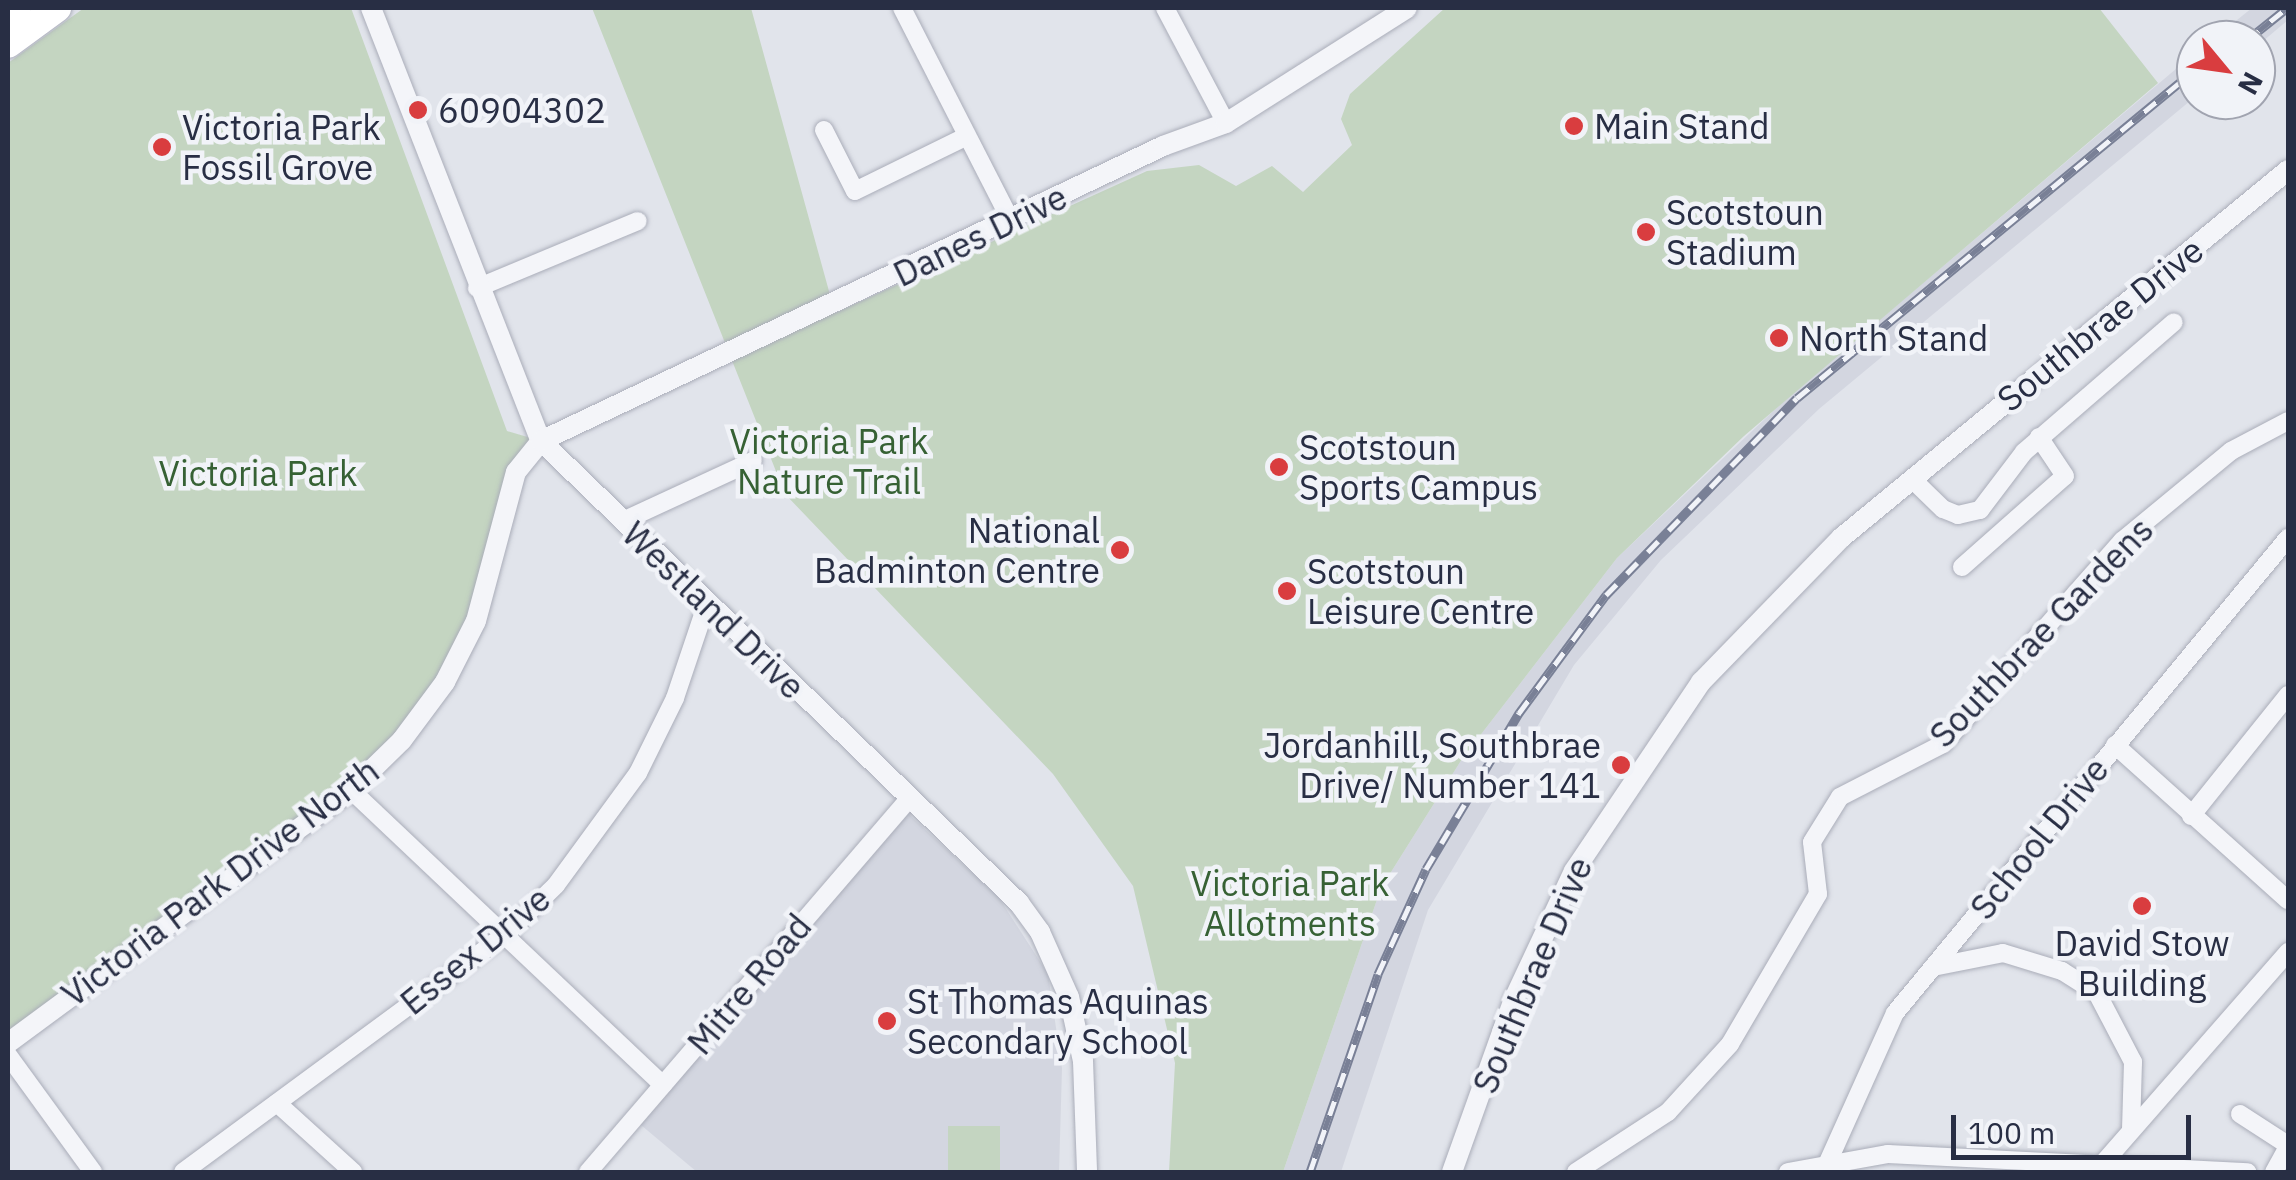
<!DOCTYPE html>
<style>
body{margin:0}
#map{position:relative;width:2296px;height:1180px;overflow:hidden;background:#e1e4eb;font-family:"IBM Plex Sans",sans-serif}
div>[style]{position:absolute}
.built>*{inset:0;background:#d3d6e0}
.green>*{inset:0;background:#c4d5c1;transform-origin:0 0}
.roads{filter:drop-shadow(0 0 2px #aaadb9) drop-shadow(0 0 2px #aaadb9)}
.minor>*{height:18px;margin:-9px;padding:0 9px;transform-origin:9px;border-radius:9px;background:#f4f5f9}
.tertiary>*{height:20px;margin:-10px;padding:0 10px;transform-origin:10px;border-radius:10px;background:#f4f5f9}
.primary>*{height:28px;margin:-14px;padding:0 14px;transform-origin:14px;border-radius:14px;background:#fff}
.rail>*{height:9px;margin-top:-4.5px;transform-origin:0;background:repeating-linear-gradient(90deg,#f1f3f8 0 15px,#798096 0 30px);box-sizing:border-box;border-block:2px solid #798096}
.dots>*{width:28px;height:28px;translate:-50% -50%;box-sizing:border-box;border:5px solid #f1f3f8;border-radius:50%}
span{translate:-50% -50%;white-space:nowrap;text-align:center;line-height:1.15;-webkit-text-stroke:9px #f1f3f8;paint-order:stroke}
.poi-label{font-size:35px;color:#282e44}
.left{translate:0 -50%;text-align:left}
.right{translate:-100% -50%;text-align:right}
.street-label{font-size:35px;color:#282e44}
.park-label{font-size:35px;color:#366134}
.frame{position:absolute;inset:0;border:10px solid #282e44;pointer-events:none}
.north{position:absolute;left:2176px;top:20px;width:100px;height:100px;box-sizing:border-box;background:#f1f3f8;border:2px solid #a1a4b0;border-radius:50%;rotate:119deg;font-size:28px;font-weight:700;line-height:40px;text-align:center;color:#282e44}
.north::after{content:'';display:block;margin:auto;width:35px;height:45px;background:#d93d3f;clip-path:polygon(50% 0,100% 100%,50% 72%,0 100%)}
.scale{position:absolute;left:1951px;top:1115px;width:240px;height:45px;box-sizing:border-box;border:5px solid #282e44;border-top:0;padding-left:12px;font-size:30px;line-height:35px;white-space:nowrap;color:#282e44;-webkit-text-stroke:8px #f1f3f8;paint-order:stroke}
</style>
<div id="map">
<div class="built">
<i style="clip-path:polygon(2252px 8px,2288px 8px,2288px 20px,2256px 47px,2256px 40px,2212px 40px)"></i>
<i style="clip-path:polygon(2196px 52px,2196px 96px,1819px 409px,1661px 560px,1574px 665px,1428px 910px,1341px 1172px,1283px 1172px,1381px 888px,1462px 759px,1617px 558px,1785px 400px)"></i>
<i style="clip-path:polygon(903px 809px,999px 898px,1048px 974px,1062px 1068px,1059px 1172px,697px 1172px,635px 1120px)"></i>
</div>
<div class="green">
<i style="clip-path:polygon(84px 8px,351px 8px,507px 431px,541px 441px,516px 473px,476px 621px,402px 740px,8px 1035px,8px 63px)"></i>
<i style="clip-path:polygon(592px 8px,751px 8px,835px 313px,1147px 171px,1199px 165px,1236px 186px,1272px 166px,1303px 192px,1352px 145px,1341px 119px,1350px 94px,1445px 8px,2099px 8px,2158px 83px,1744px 436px,1617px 558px,1462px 759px,1381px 888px,1283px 1172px,1169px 1172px,1175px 1063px,1133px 886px,1053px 774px,785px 494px)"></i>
<i style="left:948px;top:1126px;width:52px;height:46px"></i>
</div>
<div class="roads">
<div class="minor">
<i style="left:902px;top:8px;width:239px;rotate:62.9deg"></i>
<i style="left:1165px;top:8px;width:130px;rotate:62.1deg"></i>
<i style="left:824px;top:130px;width:68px;rotate:63.1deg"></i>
<i style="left:855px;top:191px;width:123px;rotate:-26.1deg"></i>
<i style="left:477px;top:288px;width:174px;rotate:-22.6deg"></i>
<i style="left:1912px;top:479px;width:43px;rotate:44.1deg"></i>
<i style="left:1943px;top:509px;width:16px;rotate:22deg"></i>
<i style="left:1958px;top:515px;width:23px;rotate:-13deg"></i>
<i style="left:1980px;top:510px;width:73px;rotate:-52.8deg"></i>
<i style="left:2024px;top:452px;width:198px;rotate:-40.9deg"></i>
<i style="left:623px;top:521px;width:143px;rotate:-24.8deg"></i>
<i style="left:1962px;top:567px;width:137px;rotate:-41.5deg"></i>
<i style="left:2065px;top:476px;width:47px;rotate:-123.7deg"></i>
<i style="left:2115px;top:745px;width:232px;rotate:41.9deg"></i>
<i style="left:351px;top:790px;width:429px;rotate:43.4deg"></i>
<i style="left:2191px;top:816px;width:155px;rotate:-51.3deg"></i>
<i style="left:1933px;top:967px;width:71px;rotate:-11.3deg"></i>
<i style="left:2003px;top:953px;width:62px;rotate:17deg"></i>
<i style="left:2062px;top:971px;width:41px;rotate:32.2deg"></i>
<i style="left:2097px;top:993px;width:78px;rotate:62.4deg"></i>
<i style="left:2133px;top:1062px;width:67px;rotate:91.7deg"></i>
<i style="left:8px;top:1055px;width:145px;rotate:54deg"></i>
<i style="left:277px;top:1103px;width:103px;rotate:42.2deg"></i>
<i style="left:2240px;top:1114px;width:57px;rotate:32.9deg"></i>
<i style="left:2105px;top:1161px;width:278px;rotate:-48.8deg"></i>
<i style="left:1828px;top:1162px;width:163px;rotate:-65.8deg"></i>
<i style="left:1895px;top:1013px;width:617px;rotate:-50.4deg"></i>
<i style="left:183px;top:1172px;width:400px;rotate:-36.4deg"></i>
<i style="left:505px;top:935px;width:71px;rotate:-44.4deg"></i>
<i style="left:556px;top:885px;width:139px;rotate:-53.8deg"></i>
<i style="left:638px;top:773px;width:84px;rotate:-63.7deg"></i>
<i style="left:675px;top:698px;width:100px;rotate:-71.4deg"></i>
<i style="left:588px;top:1172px;width:494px;rotate:-49.3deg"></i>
<i style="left:1576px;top:1172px;width:110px;rotate:-33.1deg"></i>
<i style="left:1668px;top:1112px;width:92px;rotate:-47.6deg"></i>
<i style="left:1730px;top:1044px;width:174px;rotate:-59.6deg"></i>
<i style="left:1818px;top:894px;width:52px;rotate:-96.6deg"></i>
<i style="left:1812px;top:842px;width:53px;rotate:-58.1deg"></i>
<i style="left:1840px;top:797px;width:116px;rotate:-27.2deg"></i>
<i style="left:1943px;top:744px;width:271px;rotate:-48.6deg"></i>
<i style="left:2122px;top:541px;width:141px;rotate:-39.5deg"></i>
<i style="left:2231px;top:451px;width:64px;rotate:-27.8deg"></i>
<i style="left:1788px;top:1172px;width:102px;rotate:-10.2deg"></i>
<i style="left:1888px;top:1154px;width:360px;rotate:2.9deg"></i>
<i style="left:2274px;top:1172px;width:29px;rotate:-61deg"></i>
</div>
<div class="tertiary">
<i style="left:371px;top:8px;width:465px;rotate:68.6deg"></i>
<i style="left:541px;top:441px;width:665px;rotate:44.02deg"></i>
<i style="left:1019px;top:903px;width:36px;rotate:54deg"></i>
<i style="left:1040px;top:932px;width:71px;rotate:66deg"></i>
<i style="left:1069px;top:997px;width:66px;rotate:77.7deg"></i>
<i style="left:1083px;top:1061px;width:111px;rotate:87.9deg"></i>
<i style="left:8px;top:1043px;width:426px;rotate:-36.4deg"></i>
<i style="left:351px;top:790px;width:71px;rotate:-44.4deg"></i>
<i style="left:402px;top:740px;width:72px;rotate:-53.4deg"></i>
<i style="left:445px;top:682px;width:68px;rotate:-63.1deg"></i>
<i style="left:476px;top:621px;width:154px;rotate:-75deg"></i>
<i style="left:516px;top:472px;width:40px;rotate:-51deg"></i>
<i style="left:541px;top:441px;width:688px;rotate:-25.37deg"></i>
<i style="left:1163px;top:146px;width:67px;rotate:-20.1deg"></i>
<i style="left:1226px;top:123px;width:214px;rotate:-32.4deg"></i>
<i style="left:1452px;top:1172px;width:184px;rotate:-70.3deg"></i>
<i style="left:1514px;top:999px;width:141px;rotate:-64.9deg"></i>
<i style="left:1574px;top:871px;width:228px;rotate:-56.1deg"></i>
<i style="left:1701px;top:682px;width:201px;rotate:-45.8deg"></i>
<i style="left:1841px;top:538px;width:579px;rotate:-39.46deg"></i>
</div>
<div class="primary">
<i style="left:8px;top:15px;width:11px;rotate:-38deg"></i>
<i style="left:8px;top:44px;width:61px;rotate:-36.3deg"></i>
</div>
</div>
<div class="rail">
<i style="left:2247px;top:40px;width:51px;rotate:-38.7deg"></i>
<i style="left:1310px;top:1172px;width:209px;rotate:-71deg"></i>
<i style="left:1378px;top:974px;width:115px;rotate:-65.4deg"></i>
<i style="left:1426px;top:869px;width:182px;rotate:-59.2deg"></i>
<i style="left:1519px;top:713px;width:147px;rotate:-53.6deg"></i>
<i style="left:1606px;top:595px;width:274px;rotate:-45.9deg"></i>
<i style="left:1797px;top:398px;width:517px;rotate:-39.51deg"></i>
</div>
<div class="dots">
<i style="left:418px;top:110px;background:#d93d3f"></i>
<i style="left:1574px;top:126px;background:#d93d3f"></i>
<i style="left:162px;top:147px;background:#d93d3f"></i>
<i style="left:1646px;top:232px;background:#d93d3f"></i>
<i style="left:1779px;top:338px;background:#d93d3f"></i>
<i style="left:1279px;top:467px;background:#d93d3f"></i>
<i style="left:1120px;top:550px;background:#d93d3f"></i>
<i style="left:1287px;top:591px;background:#d93d3f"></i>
<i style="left:1621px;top:765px;background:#d93d3f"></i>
<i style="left:2142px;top:906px;background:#d93d3f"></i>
<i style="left:887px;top:1021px;background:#d93d3f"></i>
</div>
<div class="poi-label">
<span class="left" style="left:438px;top:110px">60904302</span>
<span class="left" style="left:1594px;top:126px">Main Stand</span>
<span class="left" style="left:182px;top:147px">Victoria Park<br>Fossil Grove</span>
<span class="left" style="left:1666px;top:232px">Scotstoun<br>Stadium</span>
<span class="left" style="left:1799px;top:338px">North Stand</span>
<span class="left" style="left:1299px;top:467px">Scotstoun<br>Sports Campus</span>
<span class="right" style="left:1100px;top:550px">National<br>Badminton Centre</span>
<span class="left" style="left:1307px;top:591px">Scotstoun<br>Leisure Centre</span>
<span class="right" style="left:1601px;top:765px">Jordanhill, Southbrae<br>Drive/ Number 141</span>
<span style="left:2142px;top:963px">David Stow<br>Building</span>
<span class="left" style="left:907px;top:1021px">St Thomas Aquinas<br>Secondary School</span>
</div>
<div class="street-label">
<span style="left:980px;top:235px;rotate:-26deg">Danes Drive</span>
<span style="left:2100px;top:324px;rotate:-39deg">Southbrae Drive</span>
<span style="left:714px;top:610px;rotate:44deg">Westland Drive</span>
<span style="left:2041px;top:632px;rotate:-46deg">Southbrae Gardens</span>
<span style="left:2039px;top:838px;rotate:-51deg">School Drive</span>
<span style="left:220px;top:882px;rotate:-37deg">Victoria Park Drive North</span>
<span style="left:475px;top:950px;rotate:-39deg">Essex Drive</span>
<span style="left:1532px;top:975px;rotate:-67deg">Southbrae Drive</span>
<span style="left:749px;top:984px;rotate:-50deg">Mitre Road</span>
</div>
<div class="park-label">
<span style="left:829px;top:461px">Victoria Park<br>Nature Trail</span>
<span style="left:258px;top:473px">Victoria Park</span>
<span style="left:1290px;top:903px">Victoria Park<br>Allotments</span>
</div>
<div class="frame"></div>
<div class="north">N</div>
<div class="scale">100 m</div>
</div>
